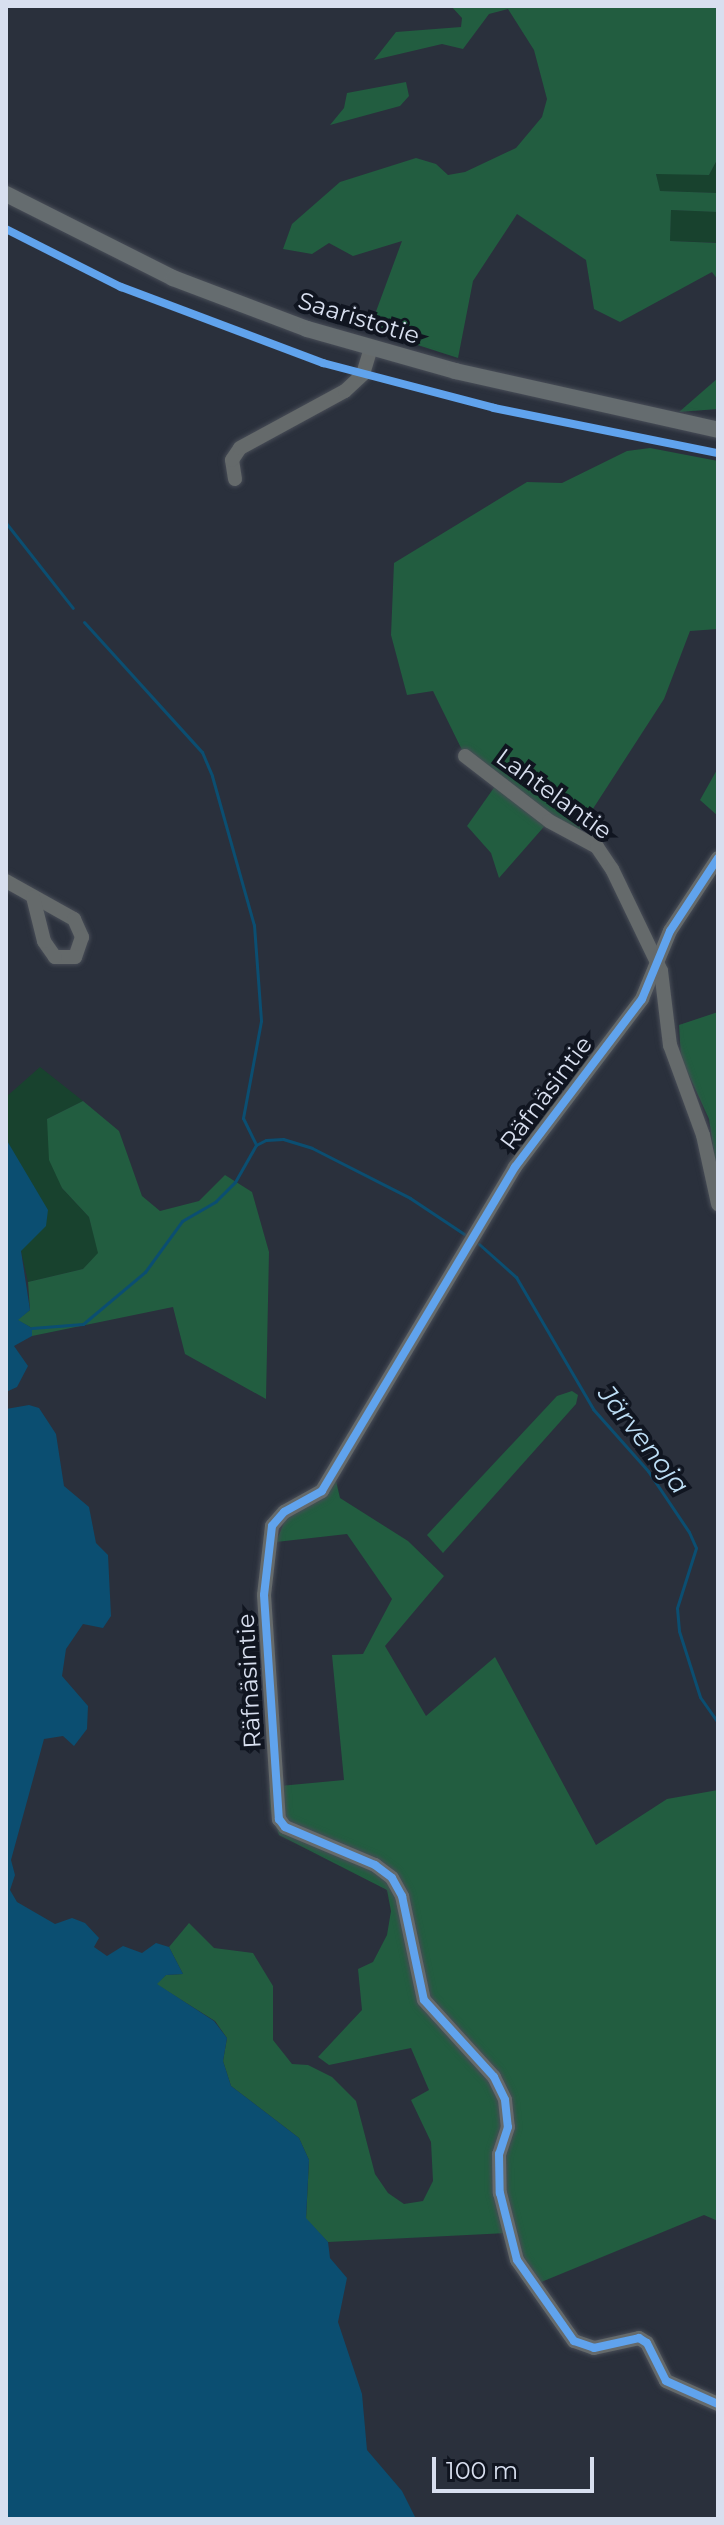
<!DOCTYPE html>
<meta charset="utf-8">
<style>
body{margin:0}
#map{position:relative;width:724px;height:2525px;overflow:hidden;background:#2a303c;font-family:Montserrat,sans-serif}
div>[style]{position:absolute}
.green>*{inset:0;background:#18422e;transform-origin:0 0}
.forest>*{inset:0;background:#225d40}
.water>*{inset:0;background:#0b4e71}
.stream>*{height:3px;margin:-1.5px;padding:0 1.5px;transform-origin:1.5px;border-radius:1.5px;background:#0b4e71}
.roads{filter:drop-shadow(0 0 2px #484d57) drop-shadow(0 0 2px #484d57)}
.minor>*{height:14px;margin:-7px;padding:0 7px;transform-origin:7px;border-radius:7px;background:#656a6b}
.major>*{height:16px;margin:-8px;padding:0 8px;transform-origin:8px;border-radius:8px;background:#656c6f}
.cycleway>*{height:8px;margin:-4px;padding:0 4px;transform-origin:4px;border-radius:4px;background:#60a3ed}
span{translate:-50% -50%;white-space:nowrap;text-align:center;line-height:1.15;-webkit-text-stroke:8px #101520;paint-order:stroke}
.street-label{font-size:24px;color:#d8dfef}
.water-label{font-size:26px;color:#bddef5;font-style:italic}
.frame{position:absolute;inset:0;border:8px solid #d8dfef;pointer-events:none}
.scale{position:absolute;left:432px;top:2457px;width:162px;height:36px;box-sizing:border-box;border:4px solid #d8dfef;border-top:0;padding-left:10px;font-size:24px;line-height:28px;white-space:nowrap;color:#d8dfef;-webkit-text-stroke:6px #101520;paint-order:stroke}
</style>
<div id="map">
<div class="green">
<i style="clip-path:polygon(718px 158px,718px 193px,659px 191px,656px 173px,709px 175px)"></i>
<i style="left:671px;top:210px;width:47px;height:31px;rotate:2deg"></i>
<i style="clip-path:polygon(40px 1067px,83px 1101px,47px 1119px,62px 1188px,89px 1217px,99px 1253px,83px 1269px,28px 1282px,21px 1251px,6px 1233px,6px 1097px)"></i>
</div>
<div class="forest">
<i style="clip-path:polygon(451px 6px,718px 6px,718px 158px,709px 175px,656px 174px,660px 191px,718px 193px,718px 212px,671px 210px,670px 241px,718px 243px,718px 280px,712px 272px,620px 322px,594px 309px,586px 260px,517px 214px,473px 281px,458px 358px,365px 328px,371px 325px,402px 241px,353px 256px,329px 243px,312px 254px,283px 249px,292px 224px,340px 182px,416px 158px,436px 164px,448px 175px,465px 172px,516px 148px,542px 117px,547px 99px,534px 50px,508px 9px,489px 14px,463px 49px,442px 44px,374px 60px,396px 32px,461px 27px,462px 18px)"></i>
<i style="clip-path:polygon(406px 82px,409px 96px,400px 106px,330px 125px,344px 108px,347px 93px)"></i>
<i style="clip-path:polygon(718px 378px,718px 409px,679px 412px)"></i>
<i style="clip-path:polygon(650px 448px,718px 461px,718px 629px,690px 631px,664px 699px,576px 835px,549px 821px,499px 878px,491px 853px,467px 826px,498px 782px,465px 756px,433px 691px,407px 695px,391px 635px,394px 563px,527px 482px,562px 483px,627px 451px)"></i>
<i style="clip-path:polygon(718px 768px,718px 816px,700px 800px)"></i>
<i style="clip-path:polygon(718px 1012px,718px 1180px,709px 1119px,681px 1058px,679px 1025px)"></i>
<i style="clip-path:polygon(83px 1101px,119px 1131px,142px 1196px,160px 1211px,199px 1201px,225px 1175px,252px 1192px,269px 1252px,266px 1399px,185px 1354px,173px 1307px,32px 1336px,32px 1328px,17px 1320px,30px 1310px,28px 1282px,83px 1269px,98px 1253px,89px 1217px,62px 1188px,49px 1160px,47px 1119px)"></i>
<i style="clip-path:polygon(572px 1391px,578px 1395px,576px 1404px,443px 1553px,427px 1535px,557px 1396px)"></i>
<i style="clip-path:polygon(336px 1481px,340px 1498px,408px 1541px,444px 1576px,385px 1646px,426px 1716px,495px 1657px,596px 1845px,667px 1799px,718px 1790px,718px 2221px,704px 2215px,534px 2285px,507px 2233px,328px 2242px,306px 2219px,309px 2160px,299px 2138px,231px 2086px,223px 2061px,227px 2038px,215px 2021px,156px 1984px,166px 1975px,183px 1974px,169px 1947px,189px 1923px,214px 1948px,253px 1953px,273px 1986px,273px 2040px,292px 2064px,308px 2065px,332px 2077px,356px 2101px,375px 2174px,388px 2193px,404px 2204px,423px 2201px,433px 2181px,431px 2142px,411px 2100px,429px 2090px,411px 2048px,329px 2065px,318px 2057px,362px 2010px,358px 1969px,373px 1962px,387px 1935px,391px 1911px,387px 1890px,279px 1835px,270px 1809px,269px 1787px,344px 1780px,332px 1655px,363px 1654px,392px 1599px,347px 1534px,276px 1542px,285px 1520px)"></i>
</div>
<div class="water">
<i style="clip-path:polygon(6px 1139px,48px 1210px,46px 1226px,21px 1251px,30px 1310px,18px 1320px,32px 1328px,32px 1336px,14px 1346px,28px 1366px,17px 1387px,6px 1392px)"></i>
<i style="clip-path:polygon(29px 1405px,39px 1408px,56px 1434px,64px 1486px,89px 1507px,96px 1543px,108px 1555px,111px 1616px,103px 1628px,83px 1624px,66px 1649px,62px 1676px,88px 1706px,87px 1729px,74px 1746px,63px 1736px,44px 1739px,11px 1860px,15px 1875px,10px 1890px,17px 1902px,55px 1924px,72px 1918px,85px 1923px,99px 1938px,94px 1947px,107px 1956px,123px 1946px,142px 1953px,156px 1943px,169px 1947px,183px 1974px,166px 1975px,157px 1984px,214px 2021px,227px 2038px,223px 2061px,231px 2086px,299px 2138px,309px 2160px,306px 2218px,328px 2242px,330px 2258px,347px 2278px,338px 2322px,362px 2394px,367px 2450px,402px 2491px,416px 2519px,6px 2519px,6px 1409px)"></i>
</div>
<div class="stream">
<i style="left:6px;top:523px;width:108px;rotate:51.8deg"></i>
<i style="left:84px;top:622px;width:176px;rotate:47.8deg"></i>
<i style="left:202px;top:752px;width:26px;rotate:67deg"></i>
<i style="left:212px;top:776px;width:155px;rotate:74.3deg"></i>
<i style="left:254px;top:925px;width:96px;rotate:85.8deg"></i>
<i style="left:261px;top:1021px;width:99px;rotate:100.5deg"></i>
<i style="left:243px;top:1118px;width:30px;rotate:64deg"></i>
<i style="left:479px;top:1244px;width:50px;rotate:41.7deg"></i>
<i style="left:516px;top:1277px;width:153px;rotate:59.7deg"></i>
<i style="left:593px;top:1409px;width:83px;rotate:48.4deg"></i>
<i style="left:648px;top:1471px;width:73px;rotate:56.1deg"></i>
<i style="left:689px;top:1532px;width:17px;rotate:66deg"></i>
<i style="left:696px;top:1548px;width:63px;rotate:107.6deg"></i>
<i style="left:677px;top:1608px;width:23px;rotate:85deg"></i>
<i style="left:679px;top:1631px;width:69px;rotate:72.3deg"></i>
<i style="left:700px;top:1697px;width:32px;rotate:55deg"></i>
<i style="left:32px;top:1328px;width:51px;rotate:-4.5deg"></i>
<i style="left:83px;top:1324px;width:81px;rotate:-40deg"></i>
<i style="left:145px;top:1272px;width:63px;rotate:-54deg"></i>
<i style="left:182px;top:1221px;width:39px;rotate:-30deg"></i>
<i style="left:216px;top:1201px;width:27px;rotate:-45deg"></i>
<i style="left:235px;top:1182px;width:43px;rotate:-60.4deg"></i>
<i style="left:256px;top:1145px;width:11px;rotate:-27deg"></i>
<i style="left:266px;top:1140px;width:17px;rotate:-3deg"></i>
<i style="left:283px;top:1139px;width:30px;rotate:17deg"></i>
<i style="left:312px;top:1148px;width:110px;rotate:27deg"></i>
<i style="left:410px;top:1198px;width:65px;rotate:33.7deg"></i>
</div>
<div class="roads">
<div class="minor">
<i style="left:235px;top:479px;width:19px;rotate:-99deg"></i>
<i style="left:232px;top:460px;width:14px;rotate:-56deg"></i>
<i style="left:240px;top:448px;width:119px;rotate:-28.5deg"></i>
<i style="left:345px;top:391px;width:25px;rotate:-43deg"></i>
<i style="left:363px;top:374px;width:27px;rotate:-73deg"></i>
<i style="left:465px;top:756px;width:106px;rotate:37.7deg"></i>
<i style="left:549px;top:821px;width:55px;rotate:28.4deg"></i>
<i style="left:597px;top:847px;width:27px;rotate:56deg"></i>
<i style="left:612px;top:869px;width:113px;rotate:64.3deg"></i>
<i style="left:661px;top:971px;width:75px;rotate:83.1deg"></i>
<i style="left:670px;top:1045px;width:96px;rotate:69.9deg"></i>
<i style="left:703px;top:1135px;width:71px;rotate:77.7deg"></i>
<i style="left:718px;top:858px;width:87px;rotate:123.3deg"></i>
<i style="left:670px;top:931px;width:74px;rotate:112.4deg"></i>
<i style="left:642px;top:999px;width:211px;rotate:127.1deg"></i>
<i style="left:515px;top:1167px;width:377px;rotate:120.8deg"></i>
<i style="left:322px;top:1491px;width:43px;rotate:151.1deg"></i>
<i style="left:284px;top:1512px;width:18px;rotate:131deg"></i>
<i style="left:272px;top:1526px;width:69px;rotate:96.6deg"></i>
<i style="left:264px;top:1595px;width:225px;rotate:86.2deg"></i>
<i style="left:279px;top:1819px;width:10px;rotate:53deg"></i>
<i style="left:285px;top:1827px;width:98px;rotate:22.9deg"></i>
<i style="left:375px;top:1865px;width:21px;rotate:37deg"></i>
<i style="left:392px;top:1878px;width:21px;rotate:61deg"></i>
<i style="left:402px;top:1896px;width:106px;rotate:78.1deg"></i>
<i style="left:424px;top:2000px;width:104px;rotate:47.7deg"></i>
<i style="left:494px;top:2077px;width:25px;rotate:64deg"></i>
<i style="left:505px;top:2100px;width:27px;rotate:84deg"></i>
<i style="left:508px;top:2127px;width:28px;rotate:108deg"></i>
<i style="left:499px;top:2154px;width:39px;rotate:89deg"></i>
<i style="left:500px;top:2193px;width:69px;rotate:75.8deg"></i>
<i style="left:517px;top:2260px;width:99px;rotate:54.9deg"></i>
<i style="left:574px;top:2341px;width:21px;rotate:19deg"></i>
<i style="left:594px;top:2348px;width:46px;rotate:-12.5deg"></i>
<i style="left:639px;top:2338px;width:9px;rotate:32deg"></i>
<i style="left:647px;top:2343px;width:42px;rotate:63.4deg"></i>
<i style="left:666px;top:2381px;width:57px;rotate:23.9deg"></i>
<i style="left:6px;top:881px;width:78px;rotate:29.2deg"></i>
<i style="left:74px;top:919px;width:20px;rotate:66deg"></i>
<i style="left:82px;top:937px;width:21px;rotate:109deg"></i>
<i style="left:75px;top:957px;width:20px;rotate:180deg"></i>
<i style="left:55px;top:957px;width:19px;rotate:-125deg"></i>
<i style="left:44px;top:941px;width:45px;rotate:-104deg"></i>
</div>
<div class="major">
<i style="left:6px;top:194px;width:187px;rotate:26.7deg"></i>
<i style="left:173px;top:278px;width:143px;rotate:20.8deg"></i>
<i style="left:307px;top:329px;width:154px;rotate:15.8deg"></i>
<i style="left:455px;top:371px;width:270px;rotate:12.6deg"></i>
</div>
</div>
<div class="cycleway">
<i style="left:6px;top:229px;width:129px;rotate:26.8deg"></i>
<i style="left:121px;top:287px;width:216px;rotate:20.6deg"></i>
<i style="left:323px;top:363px;width:177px;rotate:14.7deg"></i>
<i style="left:494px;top:408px;width:228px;rotate:11.4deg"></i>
<i style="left:718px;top:858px;width:87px;rotate:123.3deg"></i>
<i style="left:670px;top:931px;width:74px;rotate:112.4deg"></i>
<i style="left:642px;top:999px;width:211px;rotate:127.1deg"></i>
<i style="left:515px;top:1167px;width:377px;rotate:120.8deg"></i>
<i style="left:322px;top:1491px;width:43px;rotate:151.1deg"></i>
<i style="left:284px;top:1512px;width:18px;rotate:131deg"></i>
<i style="left:272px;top:1526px;width:69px;rotate:96.6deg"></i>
<i style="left:264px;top:1595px;width:225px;rotate:86.2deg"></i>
<i style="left:279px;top:1819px;width:10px;rotate:53deg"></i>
<i style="left:285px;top:1827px;width:98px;rotate:22.9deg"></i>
<i style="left:375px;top:1865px;width:21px;rotate:37deg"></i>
<i style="left:392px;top:1878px;width:21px;rotate:61deg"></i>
<i style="left:402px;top:1896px;width:106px;rotate:78.1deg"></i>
<i style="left:424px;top:2000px;width:104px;rotate:47.7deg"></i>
<i style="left:494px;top:2077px;width:25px;rotate:64deg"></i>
<i style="left:505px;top:2100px;width:27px;rotate:84deg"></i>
<i style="left:508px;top:2127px;width:28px;rotate:108deg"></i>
<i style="left:499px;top:2154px;width:39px;rotate:89deg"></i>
<i style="left:500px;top:2193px;width:69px;rotate:75.8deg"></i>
<i style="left:517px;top:2260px;width:99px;rotate:54.9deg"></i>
<i style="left:574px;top:2341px;width:21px;rotate:19deg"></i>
<i style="left:594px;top:2348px;width:46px;rotate:-12.5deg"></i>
<i style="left:639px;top:2338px;width:9px;rotate:32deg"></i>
<i style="left:647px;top:2343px;width:42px;rotate:63.4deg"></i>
<i style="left:666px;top:2381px;width:57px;rotate:23.9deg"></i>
</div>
<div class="street-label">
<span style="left:359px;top:318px;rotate:17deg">Saaristotie</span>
<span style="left:554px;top:794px;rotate:36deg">Lahtelantie</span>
<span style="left:546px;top:1093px;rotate:-53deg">Räfnäsintie</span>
<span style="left:249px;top:1681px;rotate:-93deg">Räfnäsintie</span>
</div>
<div class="water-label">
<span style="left:643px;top:1440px;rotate:52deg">Järvenoja</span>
</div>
<div class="frame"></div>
<div class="scale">100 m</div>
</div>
